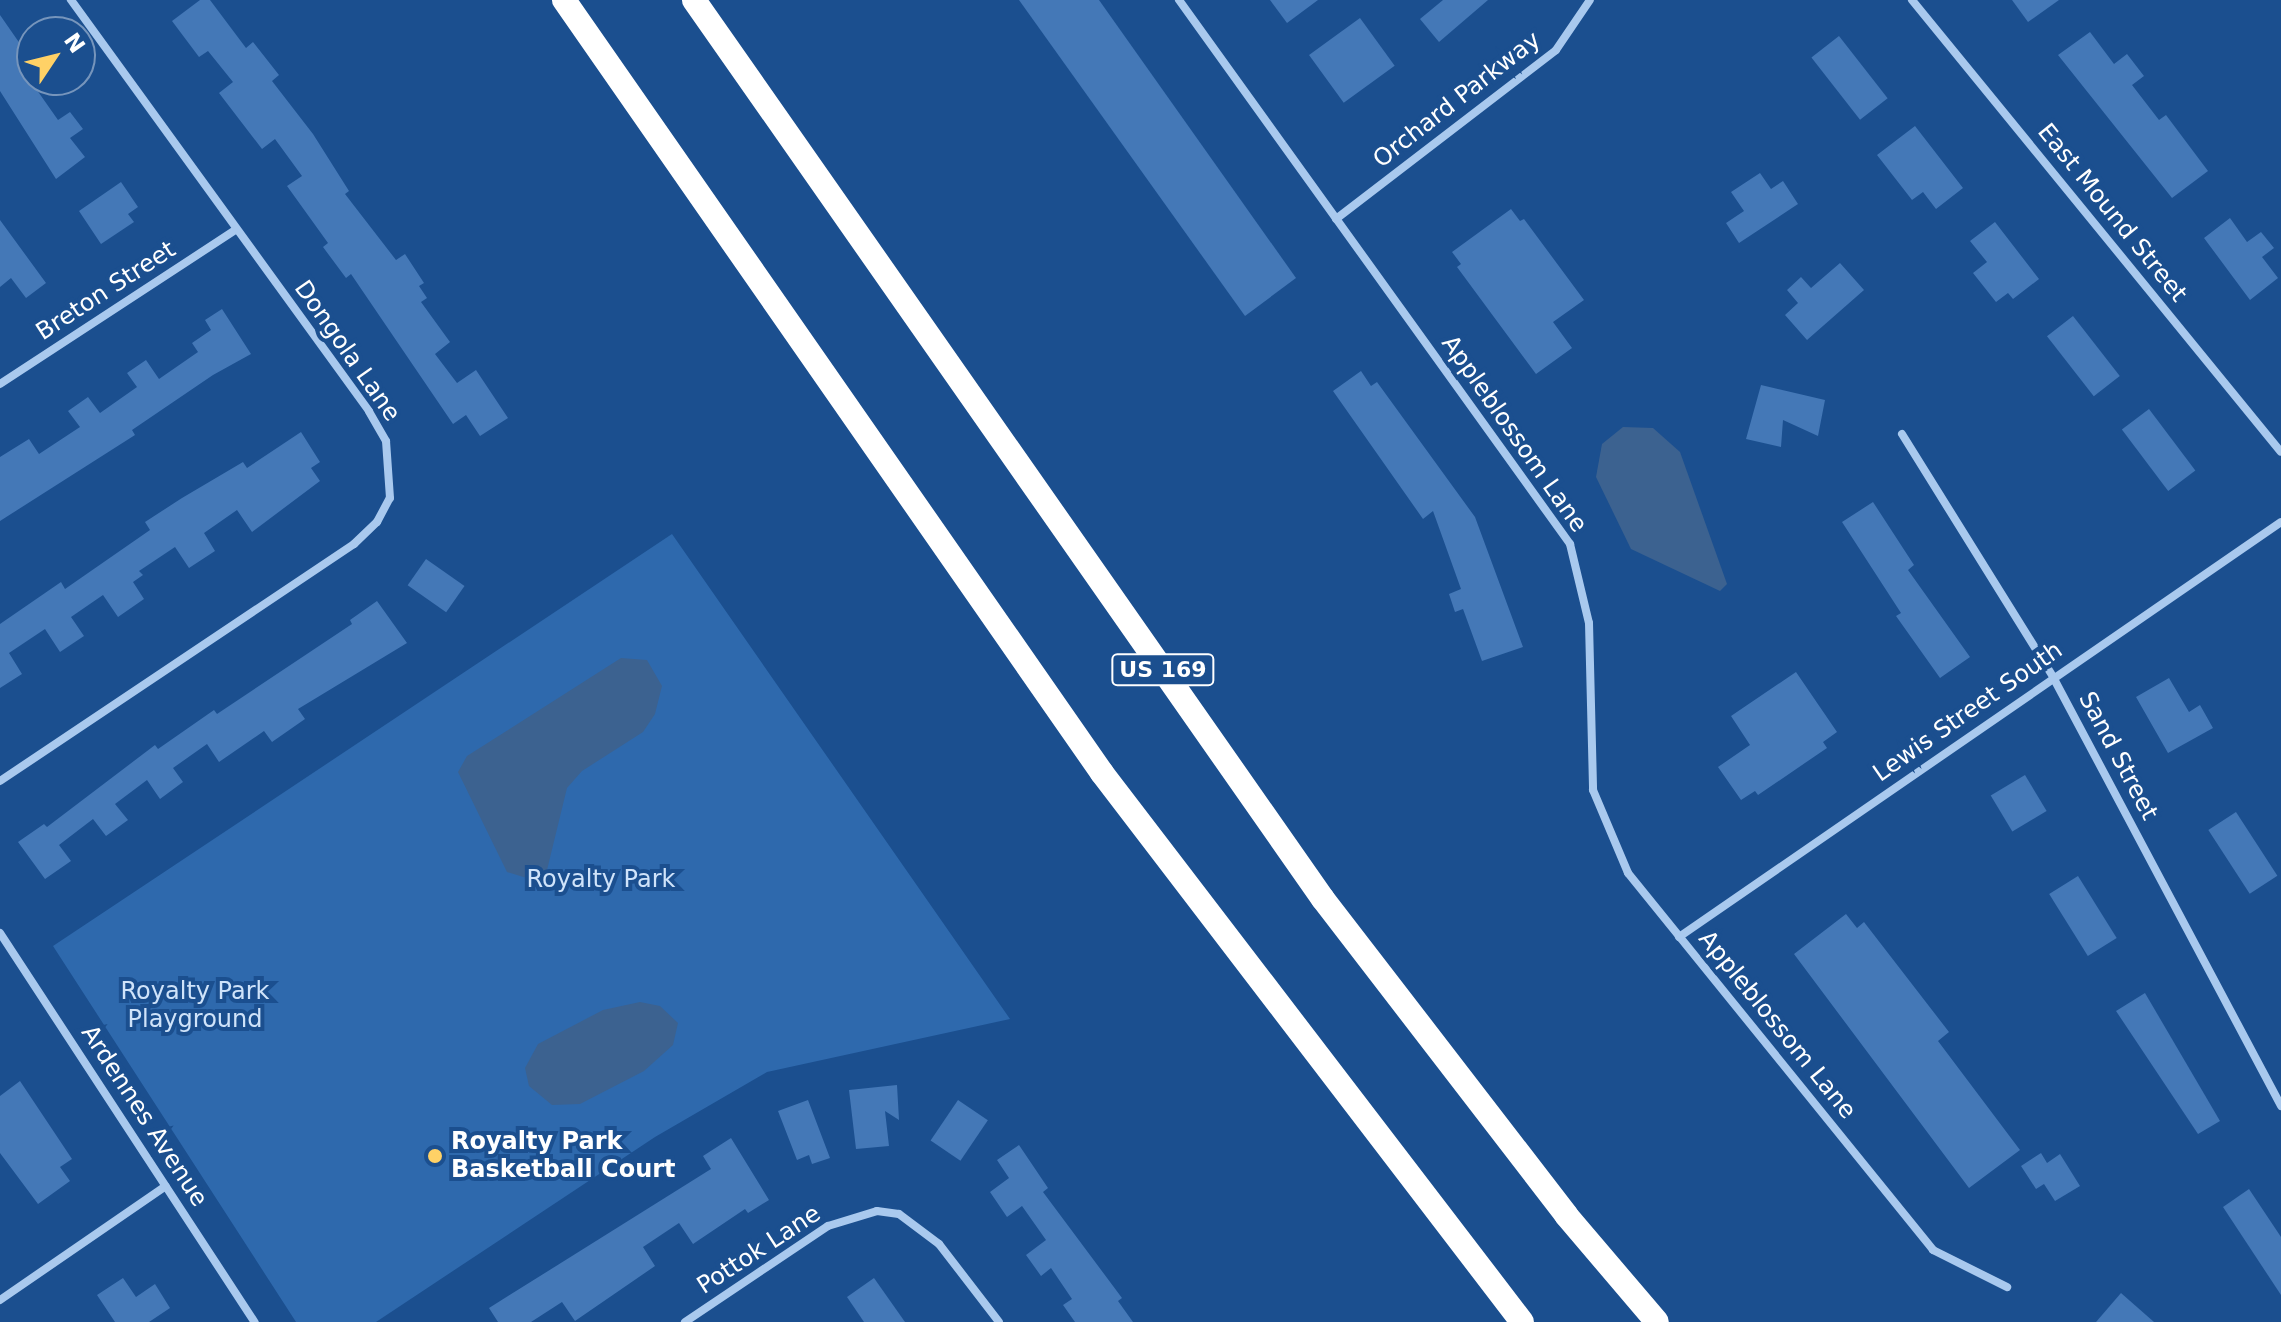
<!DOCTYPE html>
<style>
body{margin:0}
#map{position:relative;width:2281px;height:1322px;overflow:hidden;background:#1b4f8f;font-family:"DejaVu Sans",sans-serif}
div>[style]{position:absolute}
.green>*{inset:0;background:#2e69ad}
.water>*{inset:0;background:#3c6290}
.building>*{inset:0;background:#4478b7;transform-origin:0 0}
.street>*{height:8px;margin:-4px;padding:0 4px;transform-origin:4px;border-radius:4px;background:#a9c9ee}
.highway>*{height:24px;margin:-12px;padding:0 12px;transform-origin:12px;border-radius:12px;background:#fff}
.dots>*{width:22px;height:22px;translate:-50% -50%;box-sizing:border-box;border:4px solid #1b4f8f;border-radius:50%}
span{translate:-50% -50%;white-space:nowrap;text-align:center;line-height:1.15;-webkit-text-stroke:8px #1b4f8f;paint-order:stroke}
.shield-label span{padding:2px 6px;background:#1b4f8f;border:2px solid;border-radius:6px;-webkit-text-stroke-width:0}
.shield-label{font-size:22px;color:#fff;font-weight:700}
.street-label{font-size:24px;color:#fff}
.park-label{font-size:24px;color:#cfe3fa}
.poi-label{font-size:24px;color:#fff;font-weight:700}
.left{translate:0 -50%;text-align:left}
.north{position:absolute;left:16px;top:16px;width:80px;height:80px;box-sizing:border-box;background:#1b4f8f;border:2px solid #7695bc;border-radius:50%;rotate:55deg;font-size:22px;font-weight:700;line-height:32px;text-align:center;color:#fff}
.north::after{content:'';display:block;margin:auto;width:28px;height:36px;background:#ffd166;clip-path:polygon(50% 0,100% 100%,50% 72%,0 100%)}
</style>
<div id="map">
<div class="green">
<i style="clip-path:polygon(672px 534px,1010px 1019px,767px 1072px,655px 1137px,376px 1322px,296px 1322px,53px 946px)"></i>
</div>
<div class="water">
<i style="clip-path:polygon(1623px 427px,1653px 428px,1680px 452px,1727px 584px,1720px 591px,1631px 549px,1596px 477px,1602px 444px)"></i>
<i style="clip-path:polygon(621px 658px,647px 660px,662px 686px,655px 714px,643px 732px,582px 771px,567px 788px,547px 870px,530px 879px,507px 872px,458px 772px,467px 756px)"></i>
<i style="clip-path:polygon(640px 1002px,660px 1006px,678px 1023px,673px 1045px,644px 1071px,580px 1104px,552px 1105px,529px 1086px,525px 1068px,538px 1044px,603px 1010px)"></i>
</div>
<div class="building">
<i style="clip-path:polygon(200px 0,210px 0,246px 48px,253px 42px,279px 75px,272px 81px,313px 134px,349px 191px,345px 194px,396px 260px,405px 254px,424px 283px,419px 286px,427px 298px,421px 302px,450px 342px,435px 354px,457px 383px,476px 370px,508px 418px,480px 436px,466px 415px,453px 424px,351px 274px,346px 278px,323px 247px,328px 243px,287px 186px,302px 176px,275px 139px,262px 149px,219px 93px,233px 82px,208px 51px,199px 57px,172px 21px)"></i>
<i style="clip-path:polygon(1019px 0,1099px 0,1296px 278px,1245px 316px)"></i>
<i style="clip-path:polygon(1270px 0,1318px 0,1287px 23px)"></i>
<i style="clip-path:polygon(1443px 0,1488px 0,1439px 42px,1420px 19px)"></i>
<i style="clip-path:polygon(2012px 0,2059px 0,2028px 22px)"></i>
<i style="clip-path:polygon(0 15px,32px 61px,32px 83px,58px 120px,70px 112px,83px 129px,70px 138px,85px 157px,56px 179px,0 91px)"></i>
<i style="left:1360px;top:18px;width:59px;height:63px;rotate:54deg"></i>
<i style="clip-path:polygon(2090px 32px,2114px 64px,2127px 54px,2144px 76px,2132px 85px,2159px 120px,2166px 115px,2208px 171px,2172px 198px,2058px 55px)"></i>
<i style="left:1839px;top:36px;width:79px;height:35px;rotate:52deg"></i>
<i style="clip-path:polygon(1915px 126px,1963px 188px,1936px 209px,1923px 192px,1912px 200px,1877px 155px)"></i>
<i style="clip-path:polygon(1760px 173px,1771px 189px,1783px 181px,1798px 204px,1739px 243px,1726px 223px,1744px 211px,1731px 192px)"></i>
<i style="clip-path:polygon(121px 182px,138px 207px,128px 214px,134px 222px,101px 244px,79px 211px)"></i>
<i style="clip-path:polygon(1511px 209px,1520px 221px,1524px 219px,1584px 300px,1553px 322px,1572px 348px,1536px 374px,1457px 267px,1461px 264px,1452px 252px)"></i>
<i style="clip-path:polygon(2230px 218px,2247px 242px,2261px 232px,2274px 248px,2262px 257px,2278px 278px,2250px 300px,2204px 238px)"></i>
<i style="clip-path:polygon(0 220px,46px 283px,26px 298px,11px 278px,0 287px)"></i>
<i style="clip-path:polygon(1995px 222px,2039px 279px,2013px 299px,2008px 293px,1996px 302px,1973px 273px,1987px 262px,1970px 241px)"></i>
<i style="clip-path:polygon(1840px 263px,1864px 290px,1807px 340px,1785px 315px,1798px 303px,1787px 290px,1801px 277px,1811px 288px)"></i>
<i style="clip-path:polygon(222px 309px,251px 354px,213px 375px,132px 430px,135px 435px,0 521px,0 457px,29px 439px,39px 454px,80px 427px,68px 411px,88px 397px,100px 413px,137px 387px,127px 373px,146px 360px,159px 379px,198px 352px,192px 343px,211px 330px,205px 320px)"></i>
<i style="left:2073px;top:316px;width:76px;height:33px;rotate:52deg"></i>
<i style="clip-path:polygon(1361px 371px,1371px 386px,1377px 382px,1475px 517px,1523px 647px,1482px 661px,1463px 609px,1455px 612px,1449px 594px,1461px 589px,1433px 511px,1423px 519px,1333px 391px)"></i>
<i style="clip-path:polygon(1761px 385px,1825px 400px,1818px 436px,1783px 420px,1781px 447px,1746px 439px)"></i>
<i style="left:2149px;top:409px;width:77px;height:34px;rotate:53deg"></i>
<i style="clip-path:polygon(301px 432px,320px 462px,311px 468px,320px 481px,252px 532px,237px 510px,204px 533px,215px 551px,189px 568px,175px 547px,139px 571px,143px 575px,133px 582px,144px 599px,118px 617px,103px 595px,71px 617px,84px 636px,60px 652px,45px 629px,9px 653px,22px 674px,0 688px,0 624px,61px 582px,65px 589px,150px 530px,145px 522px,182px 498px,243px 462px,247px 468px)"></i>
<i style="clip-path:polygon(1873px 502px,1914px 565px,1908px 570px,1970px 657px,1940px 678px,1896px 616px,1901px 613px,1842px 522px)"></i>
<i style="left:426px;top:559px;width:47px;height:32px;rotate:35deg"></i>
<i style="clip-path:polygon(377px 601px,407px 643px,298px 709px,305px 719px,272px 742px,264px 731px,219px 762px,207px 744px,173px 768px,183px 782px,160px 799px,147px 780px,115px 804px,128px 820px,106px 836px,93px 819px,59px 845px,71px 861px,45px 879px,18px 842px,44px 824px,47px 827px,155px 745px,158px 749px,214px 710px,217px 714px,352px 624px,350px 620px)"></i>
<i style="clip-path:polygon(1796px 672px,1837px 732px,1823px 742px,1827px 748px,1758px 795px,1755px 791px,1741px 800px,1718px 767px,1750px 745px,1731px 716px)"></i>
<i style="clip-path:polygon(2169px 678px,2189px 712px,2200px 705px,2213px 728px,2168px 753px,2136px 697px)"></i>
<i style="left:2025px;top:775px;width:42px;height:40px;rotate:59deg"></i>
<i style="left:2236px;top:812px;width:76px;height:33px;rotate:57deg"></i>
<i style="left:2078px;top:876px;width:73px;height:34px;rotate:58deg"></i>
<i style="clip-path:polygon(1846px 914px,1857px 928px,1864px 922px,1949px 1032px,1938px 1041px,2020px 1150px,1969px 1188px,1794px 954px)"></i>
<i style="clip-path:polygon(2145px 993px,2220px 1121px,2198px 1134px,2116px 1011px)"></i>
<i style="clip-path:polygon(20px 1081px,72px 1159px,60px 1167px,70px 1181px,38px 1204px,0 1153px,0 1096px)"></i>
<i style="clip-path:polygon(897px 1085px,899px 1120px,885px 1111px,889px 1146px,856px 1149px,849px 1090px)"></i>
<i style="clip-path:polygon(808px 1100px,830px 1158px,812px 1164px,809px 1155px,797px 1160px,778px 1111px)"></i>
<i style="left:958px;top:1100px;width:36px;height:49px;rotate:34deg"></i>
<i style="clip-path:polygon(731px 1138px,769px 1200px,748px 1213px,745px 1209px,693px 1244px,679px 1223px,643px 1247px,655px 1266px,575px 1321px,562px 1302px,531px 1322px,498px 1322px,489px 1308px,711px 1169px,703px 1156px)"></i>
<i style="clip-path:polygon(1019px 1145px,1048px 1188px,1043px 1192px,1122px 1298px,1118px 1301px,1133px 1322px,1075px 1322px,1063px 1305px,1072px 1299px,1051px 1268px,1041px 1276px,1026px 1255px,1046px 1240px,1022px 1206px,1007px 1217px,990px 1192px,1009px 1178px,997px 1160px)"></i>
<i style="clip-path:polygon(2041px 1153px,2047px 1163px,2060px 1154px,2080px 1186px,2055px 1201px,2044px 1184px,2036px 1189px,2021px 1166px)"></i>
<i style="clip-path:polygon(2249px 1189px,2281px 1237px,2281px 1295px,2223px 1207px)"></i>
<i style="clip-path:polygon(123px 1278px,136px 1297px,155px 1284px,170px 1308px,149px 1322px,115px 1322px,97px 1295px)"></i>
<i style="clip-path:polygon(874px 1278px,905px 1322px,864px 1322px,847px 1297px)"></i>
<i style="clip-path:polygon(2121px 1293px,2154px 1322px,2096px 1322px)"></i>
</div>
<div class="street">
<i style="left:1179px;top:0;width:670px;rotate:54.29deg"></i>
<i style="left:1570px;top:544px;width:81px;rotate:76.5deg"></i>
<i style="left:1589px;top:623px;width:167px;rotate:88.6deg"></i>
<i style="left:1593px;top:790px;width:90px;rotate:67.1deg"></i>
<i style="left:1628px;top:873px;width:485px;rotate:51deg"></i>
<i style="left:1933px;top:1250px;width:83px;rotate:26.6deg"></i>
<i style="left:1912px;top:0;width:583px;rotate:50.77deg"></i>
<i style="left:1336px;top:219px;width:277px;rotate:-37.5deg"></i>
<i style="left:1556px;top:50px;width:60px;rotate:-55.8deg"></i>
<i style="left:0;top:384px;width:280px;rotate:-33.2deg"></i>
<i style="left:1902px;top:434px;width:286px;rotate:58.1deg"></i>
<i style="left:2053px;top:677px;width:486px;rotate:62deg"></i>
<i style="left:0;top:781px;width:426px;rotate:-33.8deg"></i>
<i style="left:354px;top:544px;width:32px;rotate:-44deg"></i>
<i style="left:377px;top:522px;width:27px;rotate:-62deg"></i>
<i style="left:390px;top:498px;width:57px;rotate:-94deg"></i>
<i style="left:386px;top:441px;width:34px;rotate:-120deg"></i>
<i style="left:369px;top:411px;width:508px;rotate:-125.94deg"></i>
<i style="left:0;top:933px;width:465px;rotate:56.8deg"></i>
<i style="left:1679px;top:937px;width:731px;rotate:-34.58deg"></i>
<i style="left:0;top:1300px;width:201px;rotate:-34.5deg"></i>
<i style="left:685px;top:1322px;width:172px;rotate:-33.9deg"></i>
<i style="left:828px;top:1226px;width:51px;rotate:-17deg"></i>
<i style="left:877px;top:1211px;width:22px;rotate:8deg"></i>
<i style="left:899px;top:1214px;width:50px;rotate:36.9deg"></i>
<i style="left:939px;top:1244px;width:98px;rotate:52.4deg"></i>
</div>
<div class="highway">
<i style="left:564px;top:0;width:942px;rotate:55.16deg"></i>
<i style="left:1102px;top:773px;width:691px;rotate:52.58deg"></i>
<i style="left:694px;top:0;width:1097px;rotate:55.02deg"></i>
<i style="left:1323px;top:899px;width:399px;rotate:52.4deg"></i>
<i style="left:1566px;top:1215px;width:140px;rotate:49.6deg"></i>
</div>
<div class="dots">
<i style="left:435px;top:1156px;background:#ffd166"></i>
</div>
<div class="shield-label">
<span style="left:1163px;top:670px">US 169</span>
</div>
<div class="street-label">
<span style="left:1457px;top:100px;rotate:-38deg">Orchard Parkway</span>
<span style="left:2112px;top:213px;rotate:51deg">East Mound Street</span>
<span style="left:106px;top:291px;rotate:-33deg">Breton Street</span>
<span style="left:347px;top:351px;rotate:55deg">Dongola Lane</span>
<span style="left:1514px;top:434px;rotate:55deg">Appleblossom Lane</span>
<span style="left:1968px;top:712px;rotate:-35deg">Lewis Street South</span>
<span style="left:2118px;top:756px;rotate:62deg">Sand Street</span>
<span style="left:1777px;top:1025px;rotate:51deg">Appleblossom Lane</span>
<span style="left:144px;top:1116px;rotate:57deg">Ardennes Avenue</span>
<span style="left:759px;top:1250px;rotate:-33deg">Pottok Lane</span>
</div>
<div class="park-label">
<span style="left:601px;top:880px">Royalty Park</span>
<span style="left:195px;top:1006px">Royalty Park<br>Playground</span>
</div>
<div class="poi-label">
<span class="left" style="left:451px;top:1156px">Royalty Park<br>Basketball Court</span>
</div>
<div class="north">N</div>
</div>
